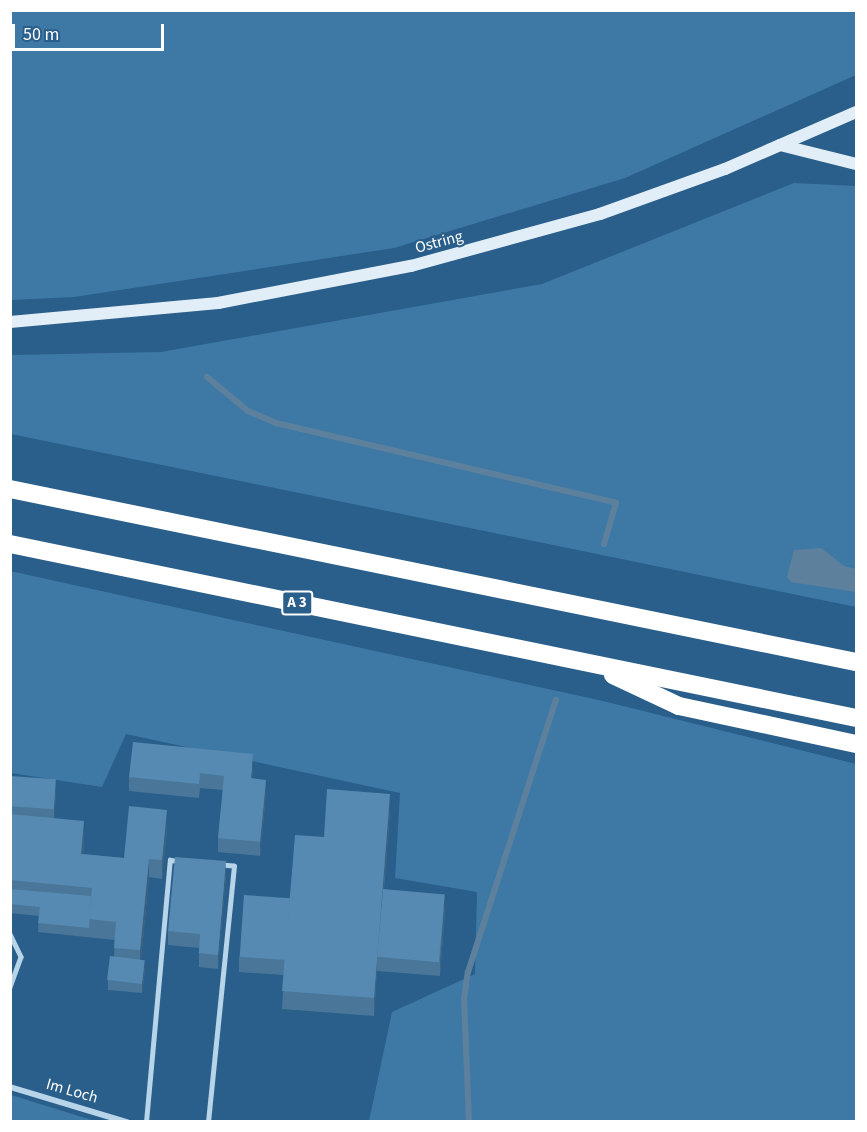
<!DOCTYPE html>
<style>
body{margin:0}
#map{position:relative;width:867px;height:1132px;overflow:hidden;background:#295f8a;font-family:"Source Sans 3",sans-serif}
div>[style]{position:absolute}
.green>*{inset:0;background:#3e79a6}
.water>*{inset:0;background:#5d819d}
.stream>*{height:6px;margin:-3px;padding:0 3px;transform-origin:3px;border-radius:3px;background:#5d819d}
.lane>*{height:4.5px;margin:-2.25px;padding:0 2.25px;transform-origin:2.25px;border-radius:2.25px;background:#b7d4e9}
.street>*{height:6px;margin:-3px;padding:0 3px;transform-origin:3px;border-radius:3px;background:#b7d4e9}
.secondary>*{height:12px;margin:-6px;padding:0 6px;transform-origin:6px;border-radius:6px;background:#e1eef8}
.highway>*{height:18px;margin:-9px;padding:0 9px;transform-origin:9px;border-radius:9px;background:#fff}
.wall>*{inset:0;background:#4a7799}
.shaded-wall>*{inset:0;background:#3c617d}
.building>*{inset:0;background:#568ab2;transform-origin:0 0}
span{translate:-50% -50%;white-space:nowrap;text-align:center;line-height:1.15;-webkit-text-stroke:4.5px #295f8a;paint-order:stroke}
.shield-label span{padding:2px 4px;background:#295f8a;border:2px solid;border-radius:4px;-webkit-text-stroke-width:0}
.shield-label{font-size:15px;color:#fff;font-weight:700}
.street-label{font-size:16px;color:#fff}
.frame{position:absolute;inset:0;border:12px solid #fff;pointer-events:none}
.scale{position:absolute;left:12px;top:24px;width:152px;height:27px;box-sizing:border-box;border:3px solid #fff;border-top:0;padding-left:8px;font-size:18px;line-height:21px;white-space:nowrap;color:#fff;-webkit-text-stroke:4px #295f8a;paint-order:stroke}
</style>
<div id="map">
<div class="green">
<i style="clip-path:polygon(10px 11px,856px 11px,856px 75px,625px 178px,394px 248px,74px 297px,11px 300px)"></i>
<i style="clip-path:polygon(794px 183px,856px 186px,856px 607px,11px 434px,11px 355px,161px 352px,542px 284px)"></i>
<i style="clip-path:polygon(10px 571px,603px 701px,856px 764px,856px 1121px,369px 1121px,392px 1012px,475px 974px,477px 892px,395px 878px,400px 793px,126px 734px,102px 787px,11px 773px)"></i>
<i style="clip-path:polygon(11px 1095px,95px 1121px,11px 1121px)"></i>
</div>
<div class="water">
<i style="clip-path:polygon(821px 548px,844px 566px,856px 569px,856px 592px,791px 582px,787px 577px,794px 550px)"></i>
</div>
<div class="stream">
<i style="left:207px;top:377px;width:53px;rotate:39.7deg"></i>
<i style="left:248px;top:411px;width:30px;rotate:23deg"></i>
<i style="left:276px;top:423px;width:349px;rotate:13.2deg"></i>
<i style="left:616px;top:503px;width:43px;rotate:106.3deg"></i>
<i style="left:469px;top:1122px;width:123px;rotate:-92.3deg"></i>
<i style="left:464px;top:999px;width:27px;rotate:-82deg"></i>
<i style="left:468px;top:972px;width:286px;rotate:-72.1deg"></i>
</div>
<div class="lane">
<i style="left:10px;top:934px;width:25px;rotate:64deg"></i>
<i style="left:21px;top:957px;width:33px;rotate:110deg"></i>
<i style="left:146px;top:1122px;width:263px;rotate:-84.8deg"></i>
<i style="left:170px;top:860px;width:9px;rotate:6deg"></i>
<i style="left:208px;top:1122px;width:257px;rotate:-84.2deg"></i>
<i style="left:234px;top:866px;width:13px;rotate:-176deg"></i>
</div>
<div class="street">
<i style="left:10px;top:1087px;width:122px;rotate:16.7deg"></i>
</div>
<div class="secondary">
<i style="left:780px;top:145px;width:78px;rotate:14deg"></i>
<i style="left:10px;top:322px;width:209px;rotate:-5.2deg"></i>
<i style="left:218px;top:303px;width:197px;rotate:-10.9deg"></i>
<i style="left:411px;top:266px;width:196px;rotate:-15.4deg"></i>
<i style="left:600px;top:214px;width:133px;rotate:-19.8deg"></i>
<i style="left:725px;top:169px;width:143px;rotate:-23.5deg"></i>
</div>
<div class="highway">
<i style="left:10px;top:489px;width:864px;rotate:11.56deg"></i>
<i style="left:10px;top:544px;width:864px;rotate:11.62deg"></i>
<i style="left:613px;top:675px;width:73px;rotate:25.2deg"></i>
<i style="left:679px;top:706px;width:181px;rotate:12.1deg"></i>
</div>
<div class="wall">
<i style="clip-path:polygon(253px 768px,252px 778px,266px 794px,260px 856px,218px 852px,218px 838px,223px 790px,200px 788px,199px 798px,129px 791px,129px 777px)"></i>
<i style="clip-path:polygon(10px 776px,56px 793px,54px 818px,84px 840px,83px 854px,124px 858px,167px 828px,162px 879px,149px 877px,141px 959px,145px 969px,142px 993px,108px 990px,108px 980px,114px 957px,115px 940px,38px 932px,39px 916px,10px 913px)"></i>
<i style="clip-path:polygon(390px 812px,384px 889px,445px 908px,440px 976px,377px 971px,377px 970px,374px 1016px,282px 1009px,284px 975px,239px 972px,239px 957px,290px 898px,324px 837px)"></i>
<i style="clip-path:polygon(226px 875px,218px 969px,199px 967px,199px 948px,168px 945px,168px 931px)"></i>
</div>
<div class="shaded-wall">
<i style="clip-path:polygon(253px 754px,253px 768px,251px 792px,251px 778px)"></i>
<i style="clip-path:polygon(56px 779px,56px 793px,54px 823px,54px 809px)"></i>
<i style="clip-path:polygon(266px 780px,266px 794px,260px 856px,260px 842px)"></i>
<i style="clip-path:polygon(390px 794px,390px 812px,378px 957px,377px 957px,377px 970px,374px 1016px,374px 998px)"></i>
<i style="clip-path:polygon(167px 810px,167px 828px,162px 879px,162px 860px)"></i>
<i style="clip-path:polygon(84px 821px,84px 840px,81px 873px,81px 854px)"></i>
<i style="clip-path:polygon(149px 859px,149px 877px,140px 969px,140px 950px)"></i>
<i style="clip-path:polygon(226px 861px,226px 875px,218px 969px,218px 955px)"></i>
<i style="clip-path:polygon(445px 894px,445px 908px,440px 976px,440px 962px)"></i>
<i style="clip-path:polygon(145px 960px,145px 969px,142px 993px,142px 983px)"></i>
</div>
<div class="building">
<i style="clip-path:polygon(133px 742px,253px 754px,251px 778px,266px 780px,260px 842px,218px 838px,224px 776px,200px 773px,199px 784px,129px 777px)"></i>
<i style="left:10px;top:776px;width:46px;height:30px;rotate:4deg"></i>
<i style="clip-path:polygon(327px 789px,390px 794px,374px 998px,282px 991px,295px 835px,324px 837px)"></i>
<i style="clip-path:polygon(129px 806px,167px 810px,162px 860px,149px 859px,140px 950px,114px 948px,116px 922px,89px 919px,92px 888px,10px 880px,10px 814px,84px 821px,81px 854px,124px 858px)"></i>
<i style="clip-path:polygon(175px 857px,226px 861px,218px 955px,199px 953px,200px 934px,168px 931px)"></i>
<i style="clip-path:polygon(10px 889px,91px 896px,89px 928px,38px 923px,40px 907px,10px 904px)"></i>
<i style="left:383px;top:889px;width:62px;height:68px;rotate:5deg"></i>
<i style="left:244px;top:895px;width:46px;height:62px;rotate:4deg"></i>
<i style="left:110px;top:956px;width:35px;height:24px;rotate:7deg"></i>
</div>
<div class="shield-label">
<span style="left:297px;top:603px">A 3</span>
</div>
<div class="street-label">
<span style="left:439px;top:242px;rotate:-15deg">Ostring</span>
<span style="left:72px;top:1091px;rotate:16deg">Im Loch</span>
</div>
<div class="frame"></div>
<div class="scale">50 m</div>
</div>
